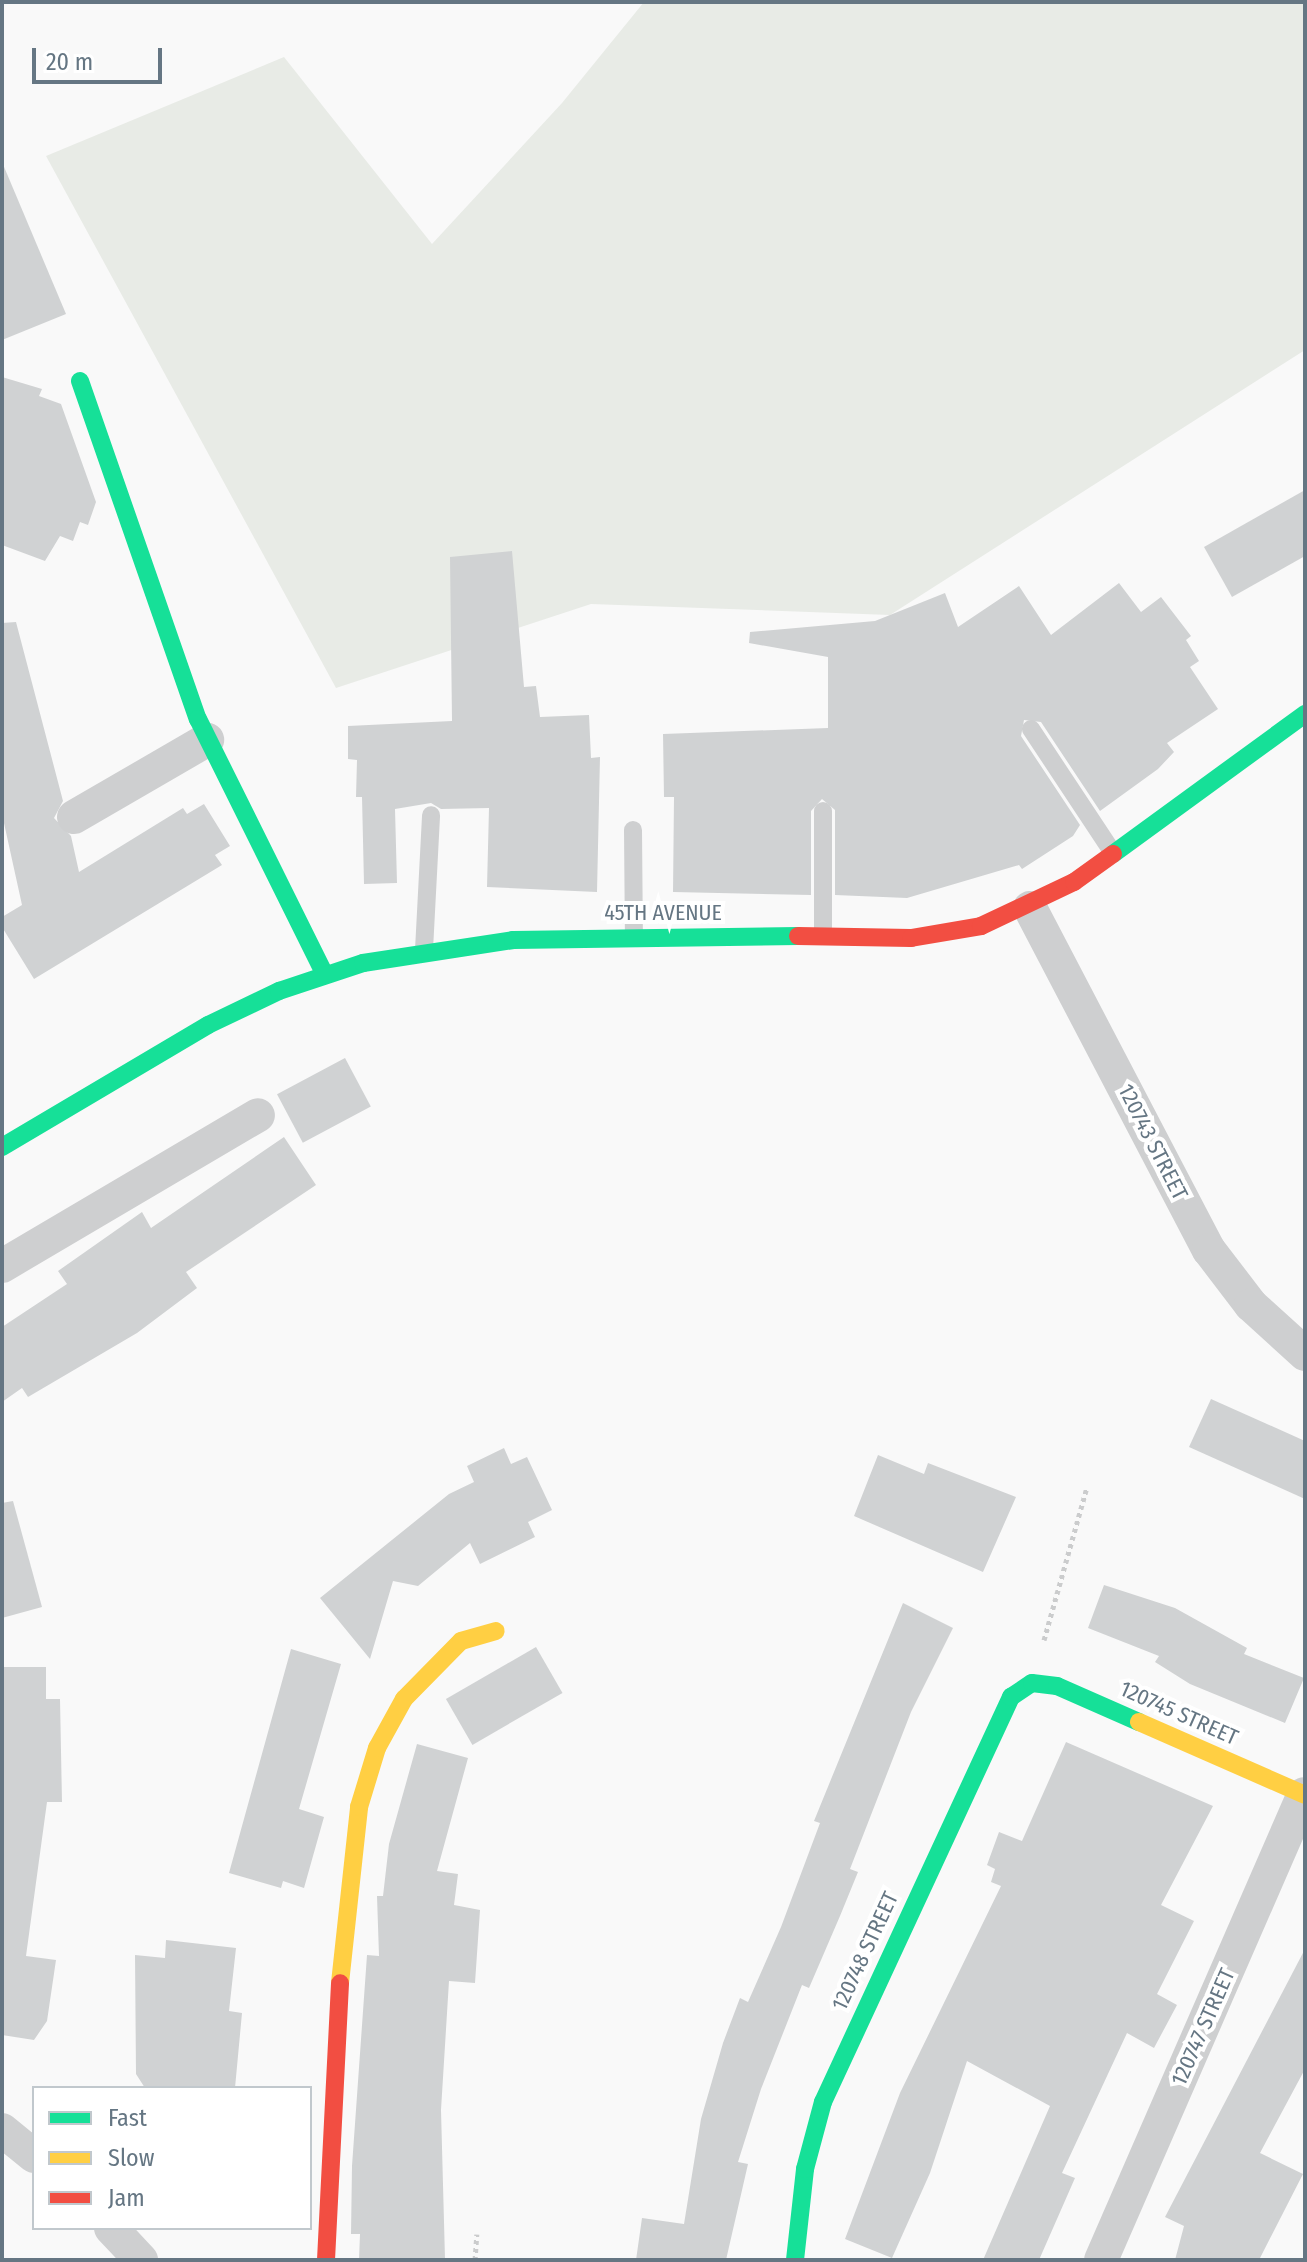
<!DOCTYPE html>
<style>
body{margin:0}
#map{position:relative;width:1307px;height:2262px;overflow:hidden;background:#f9f9f9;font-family:"Fira Sans Condensed",sans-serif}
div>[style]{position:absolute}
.green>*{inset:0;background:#e8ebe6}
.building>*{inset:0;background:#d0d2d3;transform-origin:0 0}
.path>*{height:5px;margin-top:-2.5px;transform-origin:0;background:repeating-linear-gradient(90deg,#cbcccd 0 4px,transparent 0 8px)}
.lane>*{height:18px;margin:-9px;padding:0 9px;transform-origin:9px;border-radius:9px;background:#cecfd0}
.street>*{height:34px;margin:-17px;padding:0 17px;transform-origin:17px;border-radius:17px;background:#cecfd0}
.fast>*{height:18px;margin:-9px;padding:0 9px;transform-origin:9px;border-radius:9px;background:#16e098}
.slow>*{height:18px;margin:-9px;padding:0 9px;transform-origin:9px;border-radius:9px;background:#ffcf43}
.jam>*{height:18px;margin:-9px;padding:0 9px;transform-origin:9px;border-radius:9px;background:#f24e42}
span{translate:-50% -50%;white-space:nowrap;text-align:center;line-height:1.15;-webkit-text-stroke:8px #fff;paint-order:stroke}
.street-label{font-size:22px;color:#657683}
.frame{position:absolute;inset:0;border:4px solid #657683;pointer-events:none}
.legend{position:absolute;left:32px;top:2086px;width:280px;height:144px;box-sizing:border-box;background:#fff;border:2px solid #c1c8cd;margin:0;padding:10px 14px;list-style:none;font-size:24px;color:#657683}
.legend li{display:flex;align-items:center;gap:16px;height:40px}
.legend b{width:40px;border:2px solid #c1c8cd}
.scale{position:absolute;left:32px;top:48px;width:130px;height:36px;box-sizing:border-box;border:4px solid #657683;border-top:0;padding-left:10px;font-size:24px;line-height:28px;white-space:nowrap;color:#657683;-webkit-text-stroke:6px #fff;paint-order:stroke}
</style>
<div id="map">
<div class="green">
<i style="clip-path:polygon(644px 2px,1305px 2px,1305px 350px,890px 615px,591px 604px,336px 688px,46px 156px,284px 57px,432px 244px,562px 103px)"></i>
</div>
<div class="building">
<i style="clip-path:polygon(2px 162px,66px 314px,2px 340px)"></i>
<i style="clip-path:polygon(2px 377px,42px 389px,39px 396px,61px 404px,96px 502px,88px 525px,80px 522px,73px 541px,60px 536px,45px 561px,2px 545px)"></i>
<i style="clip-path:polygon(1305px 490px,1305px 556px,1232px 597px,1204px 547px)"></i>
<i style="clip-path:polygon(512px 551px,524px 687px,536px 686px,540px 717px,589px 715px,591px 758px,600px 757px,597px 892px,487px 887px,489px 808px,441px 809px,431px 803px,395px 809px,397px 883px,364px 884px,362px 797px,356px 797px,357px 760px,348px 759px,348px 726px,452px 721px,450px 557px)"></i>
<i style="clip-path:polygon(1119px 583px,1141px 612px,1161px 597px,1191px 636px,1186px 640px,1199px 661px,1190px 667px,1218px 709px,1167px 743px,1174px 752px,1158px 769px,1100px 811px,1041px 722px,1024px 720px,1021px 736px,1080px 825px,1073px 836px,1022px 869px,1019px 865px,907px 898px,835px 895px,835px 810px,822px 799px,811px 811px,811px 895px,673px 892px,674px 797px,664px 797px,663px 734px,828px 728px,828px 657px,749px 643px,750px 632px,875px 621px,945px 593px,958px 627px,1019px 586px,1051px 635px)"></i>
<i style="clip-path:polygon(16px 622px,63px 801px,54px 818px,71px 836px,79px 872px,183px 808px,187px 814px,204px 804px,230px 846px,215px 855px,222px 865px,34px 979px,2px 927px,2px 917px,22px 905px,2px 814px,2px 623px)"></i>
<i style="left:345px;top:1058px;width:55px;height:77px;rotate:62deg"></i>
<i style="clip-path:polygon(284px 1137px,316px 1185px,186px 1272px,197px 1288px,137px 1333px,28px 1397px,22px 1388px,2px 1402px,2px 1327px,67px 1284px,58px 1271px,142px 1212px,151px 1228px)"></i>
<i style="clip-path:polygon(1211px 1399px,1305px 1441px,1305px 1499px,1189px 1447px)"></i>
<i style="clip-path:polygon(504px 1448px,511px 1464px,527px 1457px,552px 1510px,528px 1522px,535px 1537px,480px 1564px,470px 1543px,418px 1586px,393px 1581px,370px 1659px,320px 1598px,449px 1494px,474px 1482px,467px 1466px)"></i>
<i style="clip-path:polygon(878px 1455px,924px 1474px,928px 1463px,1016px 1497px,983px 1572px,854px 1516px)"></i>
<i style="clip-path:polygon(13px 1501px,42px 1607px,2px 1618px,2px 1503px)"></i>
<i style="clip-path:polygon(1104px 1585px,1175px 1608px,1247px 1648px,1244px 1654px,1304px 1678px,1285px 1723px,1190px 1684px,1155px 1662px,1159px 1656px,1088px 1628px)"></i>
<i style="clip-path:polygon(903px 1603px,953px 1628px,911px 1712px,850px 1869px,858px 1872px,840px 1916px,809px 1988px,802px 1985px,761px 2089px,738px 2162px,748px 2164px,726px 2260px,636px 2260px,642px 2218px,684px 2224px,701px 2119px,723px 2043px,740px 1998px,748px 2002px,781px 1927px,820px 1823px,814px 1821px)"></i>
<i style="left:536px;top:1647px;width:53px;height:104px;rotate:60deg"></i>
<i style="clip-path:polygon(291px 1649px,341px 1664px,299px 1809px,324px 1817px,304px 1888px,283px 1881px,281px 1888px,229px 1873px)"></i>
<i style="clip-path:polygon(2px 1667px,46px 1667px,46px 1699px,60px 1699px,62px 1802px,47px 1802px,26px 1956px,56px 1960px,47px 2021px,34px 2040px,2px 2035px)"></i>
<i style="clip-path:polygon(1066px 1742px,1213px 1806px,1161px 1905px,1194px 1921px,1157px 1994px,1177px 2005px,1154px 2048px,1127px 2033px,1062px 2173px,1075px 2178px,1039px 2260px,983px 2260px,1050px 2106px,967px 2061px,930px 2173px,892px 2258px,845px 2239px,900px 2093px,1001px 1886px,991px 1882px,995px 1869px,987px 1865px,999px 1832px,1022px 1841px)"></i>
<i style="clip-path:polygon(417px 1744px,468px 1758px,437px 1871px,458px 1874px,454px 1905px,480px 1910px,475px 1983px,449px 1981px,441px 2110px,445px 2259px,359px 2260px,360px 2234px,351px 2234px,352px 2166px,367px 1955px,379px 1956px,377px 1896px,383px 1896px,389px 1844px)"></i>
<i style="clip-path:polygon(166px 1940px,236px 1948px,229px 2011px,242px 2013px,235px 2088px,145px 2088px,136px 2074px,135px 1955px,165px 1958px)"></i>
<i style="clip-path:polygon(1305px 1949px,1305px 2069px,1260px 2153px,1303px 2174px,1259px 2260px,1175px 2260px,1184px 2226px,1165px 2217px)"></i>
</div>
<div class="path">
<i style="left:1044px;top:1640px;width:159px;rotate:-74.3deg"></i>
<i style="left:475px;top:2260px;width:26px;rotate:-86deg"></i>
</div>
<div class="lane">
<i style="left:1031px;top:729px;width:149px;rotate:56.5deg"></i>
<i style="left:633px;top:830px;width:105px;rotate:89.5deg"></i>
<i style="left:823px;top:936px;width:125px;rotate:-90deg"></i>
<i style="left:424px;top:950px;width:135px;rotate:-87deg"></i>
</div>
<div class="street">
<i style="left:74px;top:817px;width:154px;rotate:-30.1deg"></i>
<i style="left:1030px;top:908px;width:386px;rotate:62.4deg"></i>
<i style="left:1209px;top:1250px;width:69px;rotate:52.6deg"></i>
<i style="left:1251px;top:1305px;width:73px;rotate:42.2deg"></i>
<i style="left:2px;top:1266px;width:297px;rotate:-30.5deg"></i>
<i style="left:2px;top:2130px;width:41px;rotate:39.1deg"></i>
<i style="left:111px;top:2228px;width:44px;rotate:46.8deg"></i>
<i style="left:1101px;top:2260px;width:508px;rotate:-66.46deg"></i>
</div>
<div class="fast">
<i style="left:80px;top:381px;width:358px;rotate:70.8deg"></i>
<i style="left:198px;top:719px;width:284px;rotate:63.6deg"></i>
<i style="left:1113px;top:854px;width:238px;rotate:-36.1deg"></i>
<i style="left:2px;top:1147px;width:239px;rotate:-30.6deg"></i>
<i style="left:208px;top:1025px;width:79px;rotate:-25.6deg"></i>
<i style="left:279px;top:991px;width:89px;rotate:-18.4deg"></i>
<i style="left:363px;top:963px;width:152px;rotate:-8.7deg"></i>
<i style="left:513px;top:940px;width:285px;rotate:-0.8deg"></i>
<i style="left:795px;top:2260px;width:92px;rotate:-83.7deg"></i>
<i style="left:805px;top:2169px;width:69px;rotate:-75deg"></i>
<i style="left:823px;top:2102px;width:447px;rotate:-65.1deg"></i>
<i style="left:1011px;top:1697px;width:25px;rotate:-34deg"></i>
<i style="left:1032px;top:1683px;width:25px;rotate:7deg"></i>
<i style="left:1057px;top:1686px;width:90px;rotate:23.7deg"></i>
</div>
<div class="slow">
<i style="left:1139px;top:1722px;width:181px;rotate:23.7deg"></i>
<i style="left:340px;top:1983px;width:177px;rotate:-83.8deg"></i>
<i style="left:359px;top:1807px;width:62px;rotate:-73deg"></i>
<i style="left:377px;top:1748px;width:56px;rotate:-61.1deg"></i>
<i style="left:404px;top:1699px;width:81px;rotate:-45.5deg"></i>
<i style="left:461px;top:1641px;width:36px;rotate:-16deg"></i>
</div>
<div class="jam">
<i style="left:798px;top:936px;width:113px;rotate:1deg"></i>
<i style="left:911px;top:938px;width:71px;rotate:-9.7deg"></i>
<i style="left:981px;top:926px;width:103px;rotate:-25.3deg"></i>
<i style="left:1074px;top:882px;width:48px;rotate:-35.7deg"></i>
<i style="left:326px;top:2260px;width:277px;rotate:-87.1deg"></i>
</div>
<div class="street-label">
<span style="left:663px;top:913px">45TH AVENUE</span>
<span style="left:1153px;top:1142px;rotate:63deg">120743 STREET</span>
<span style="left:1179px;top:1713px;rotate:24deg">120745 STREET</span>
<span style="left:865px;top:1951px;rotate:-65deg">120748 STREET</span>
<span style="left:1203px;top:2027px;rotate:-66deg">120747 STREET</span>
</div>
<div class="frame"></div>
<ul class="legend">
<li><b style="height:10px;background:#16e098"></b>Fast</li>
<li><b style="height:10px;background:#ffcf43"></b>Slow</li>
<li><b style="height:10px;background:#f24e42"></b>Jam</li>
</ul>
<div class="scale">20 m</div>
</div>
